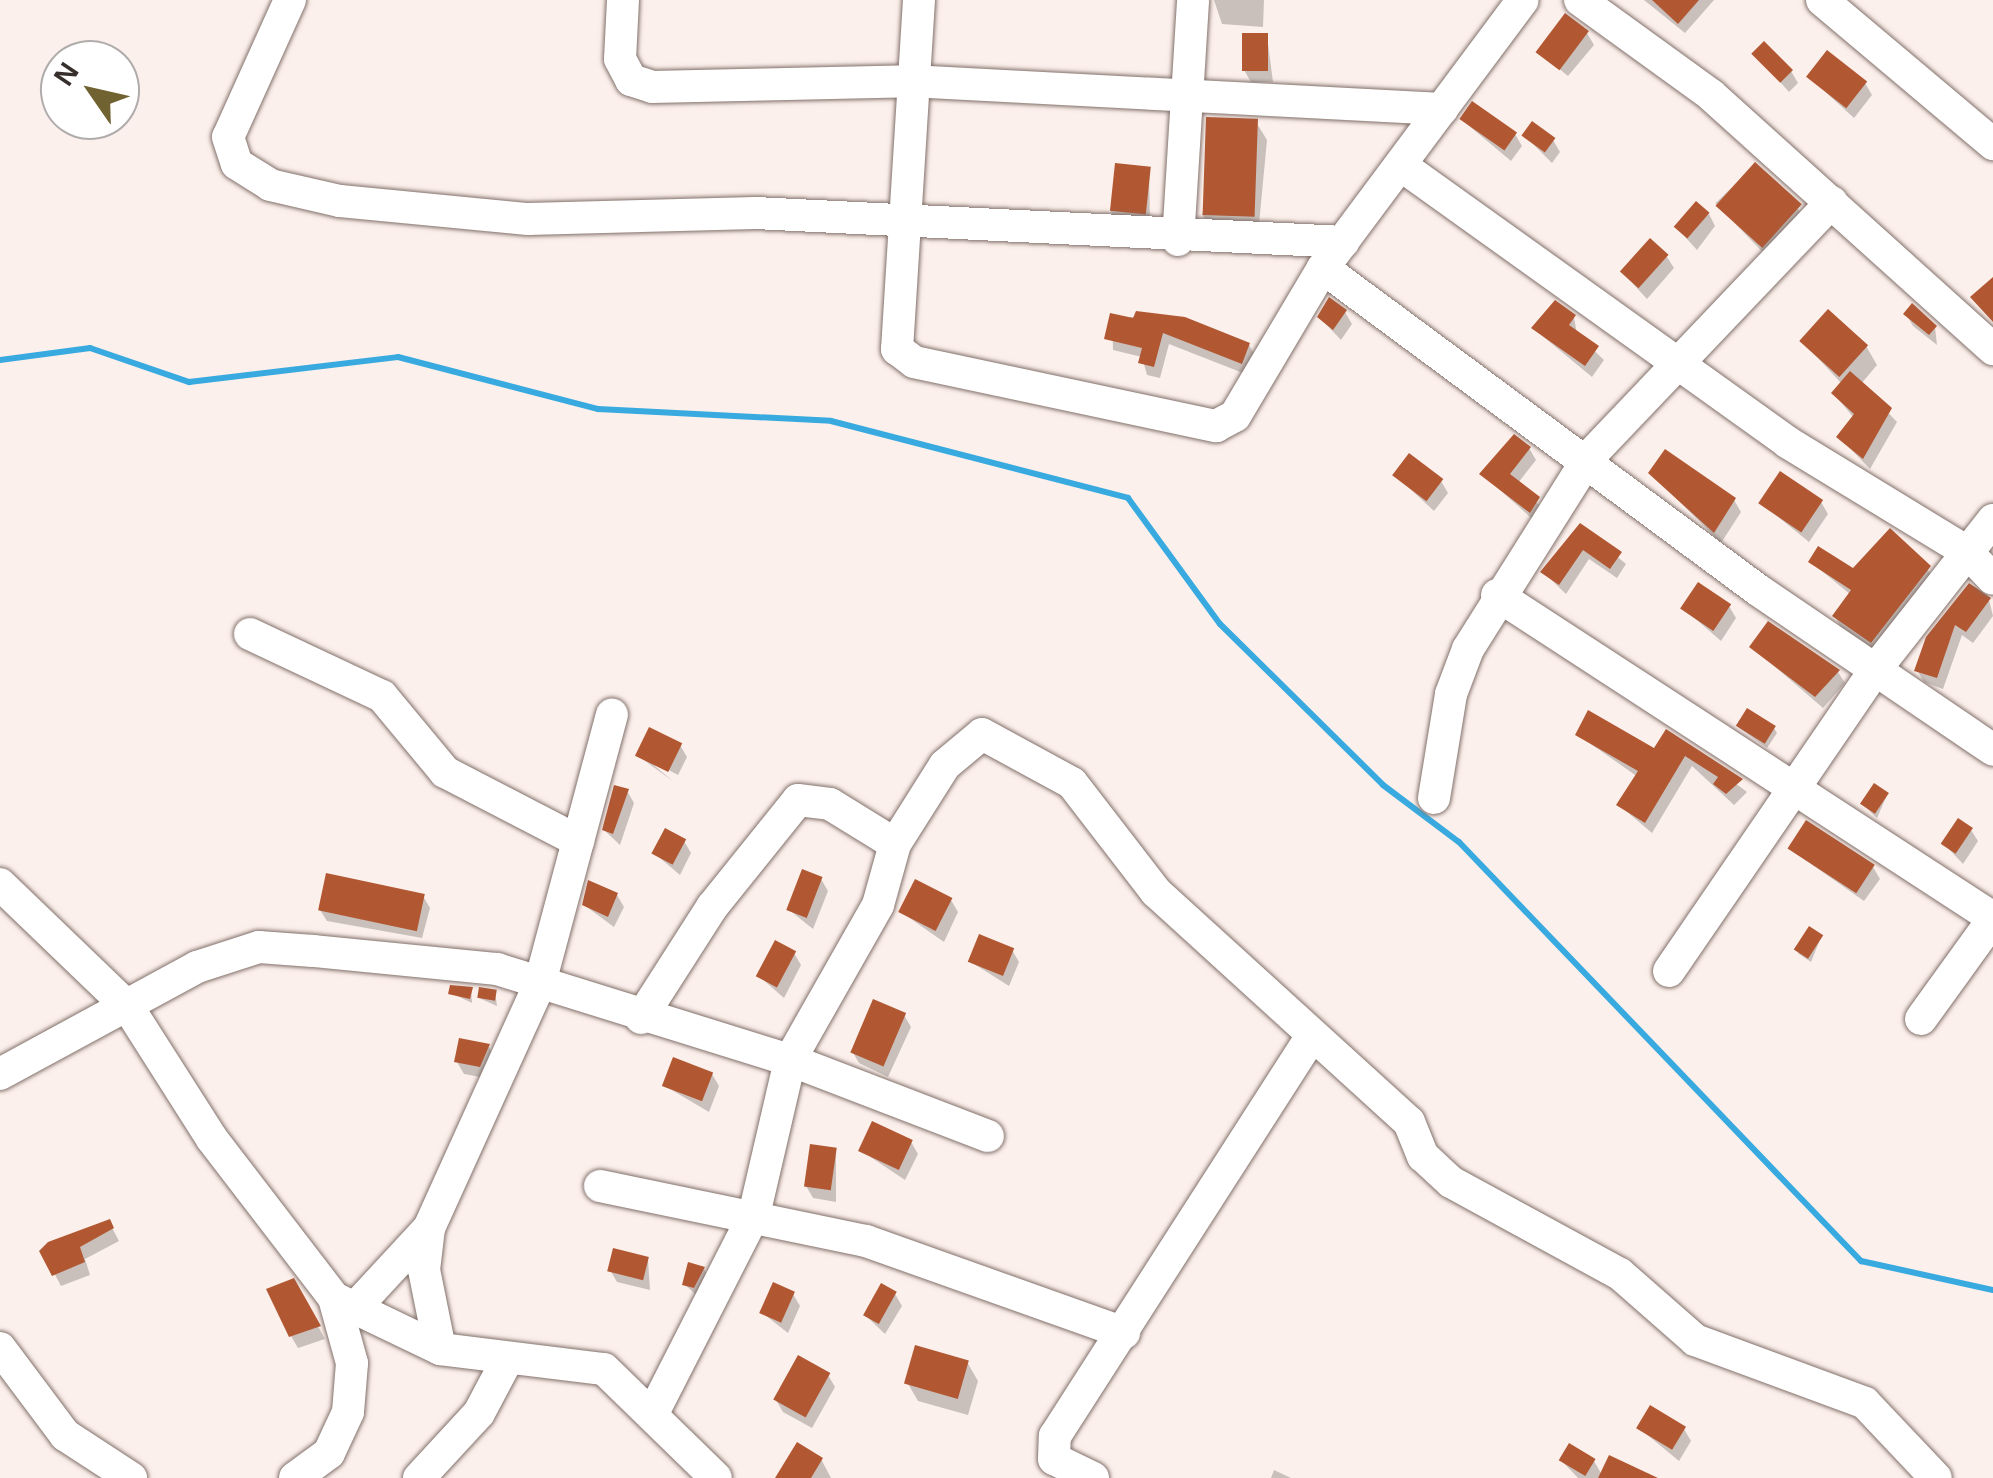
<!DOCTYPE html>
<style>
body{margin:0}
#map{position:relative;width:1993px;height:1478px;overflow:hidden;background:#fcf0ec;font-family:Arial,sans-serif}
div>[style]{position:absolute}
.shadow>*{inset:0;background:#0003;transform-origin:0 0}
.stream>*{height:6px;margin:-3px;padding:0 3px;transform-origin:3px;border-radius:3px;background:#38aadf}
.building>*{inset:0;background:#b15833;transform-origin:0 0}
.roads{filter:drop-shadow(0 0 2px #82706a) drop-shadow(0 0 2px #82706a)}
.minor>*{height:32px;margin:-16px;padding:0 16px;transform-origin:16px;border-radius:16px;background:#fff}
span{translate:-50% -50%;white-space:nowrap;text-align:center;line-height:1.15;-webkit-text-stroke:10px #fff;paint-order:stroke}
.north{position:absolute;left:40px;top:40px;width:100px;height:100px;box-sizing:border-box;background:#fff;border:2px solid #afacab;border-radius:50%;rotate:304deg;font-size:28px;font-weight:700;line-height:40px;text-align:center;color:#372f2c}
.north::after{content:'';display:block;margin:auto;width:35px;height:45px;background:#716331;clip-path:polygon(50% 0,100% 100%,50% 72%,0 100%)}
</style>
<div id="map">
<div class="shadow">
<i style="clip-path:polygon(1214px 0,1264px 0,1263px 27px,1222px 24px)"></i>
<i style="clip-path:polygon(1644px 0,1714px 0,1685px 33px)"></i>
<i style="clip-path:polygon(1587px 33px,1594px 45px,1568px 76px,1537px 51px)"></i>
<i style="clip-path:polygon(1267px 36px,1273px 82px,1251px 82px,1244px 70px)"></i>
<i style="clip-path:polygon(1755px 54px,1791px 71px,1798px 83px,1789px 92px)"></i>
<i style="clip-path:polygon(1809px 77px,1865px 83px,1872px 95px,1854px 118px)"></i>
<i style="clip-path:polygon(1462px 120px,1515px 134px,1522px 146px,1511px 161px)"></i>
<i style="clip-path:polygon(1256px 122px,1267px 140px,1258px 235px,1213px 233px,1202px 214px)"></i>
<i style="clip-path:polygon(1524px 135px,1553px 140px,1560px 152px,1552px 163px)"></i>
<i style="left:1755px;top:165px;width:79px;height:55px;rotate:46deg"></i>
<i style="clip-path:polygon(1149px 170px,1150px 223px,1117px 222px,1110px 210px)"></i>
<i style="clip-path:polygon(1709px 214px,1715px 226px,1697px 250px,1677px 228px)"></i>
<i style="clip-path:polygon(1667px 257px,1674px 268px,1647px 299px,1623px 273px)"></i>
<i style="clip-path:polygon(1345px 312px,1352px 324px,1341px 340px,1320px 318px)"></i>
<i style="clip-path:polygon(1906px 314px,1935px 327px,1937px 345px,1913px 326px)"></i>
<i style="clip-path:polygon(1112px 316px,1184px 320px,1249px 345px,1256px 357px,1248px 375px,1169px 344px,1160px 378px,1147px 375px,1142px 357px,1113px 350px)"></i>
<i style="clip-path:polygon(1574px 317px,1577px 334px,1604px 360px,1592px 377px,1534px 329px)"></i>
<i style="clip-path:polygon(1803px 342px,1866px 346px,1877px 365px,1861px 384px,1897px 422px,1870px 469px,1839px 437px,1854px 418px,1834px 394px,1842px 384px)"></i>
<i style="clip-path:polygon(1529px 448px,1536px 460px,1518px 483px,1545px 511px,1537px 523px,1482px 474px)"></i>
<i style="clip-path:polygon(1651px 473px,1734px 500px,1741px 512px,1721px 543px)"></i>
<i style="clip-path:polygon(1395px 475px,1441px 481px,1448px 493px,1434px 511px)"></i>
<i style="clip-path:polygon(1821px 502px,1828px 514px,1809px 542px,1761px 503px)"></i>
<i style="clip-path:polygon(1581px 526px,1626px 564px,1617px 578px,1589px 559px,1566px 594px,1543px 572px)"></i>
<i style="clip-path:polygon(1890px 531px,1936px 579px,1878px 653px,1842px 629px,1835px 617px,1851px 595px,1811px 562px,1853px 571px)"></i>
<i style="clip-path:polygon(1989px 600px,1993px 616px,1973px 643px,1962px 635px,1943px 689px,1924px 682px,1917px 670px,1928px 639px)"></i>
<i style="clip-path:polygon(1729px 606px,1736px 618px,1721px 641px,1683px 608px)"></i>
<i style="clip-path:polygon(1752px 647px,1838px 672px,1845px 683px,1823px 708px)"></i>
<i style="clip-path:polygon(1738px 727px,1774px 728px,1777px 733px,1767px 748px)"></i>
<i style="clip-path:polygon(1667px 732px,1747px 792px,1734px 805px,1692px 766px,1652px 833px,1619px 805px,1638px 777px,1578px 735px,1655px 751px)"></i>
<i style="clip-path:polygon(680px 745px,687px 757px,678px 775px,644px 757px,674px 782px,637px 755px)"></i>
<i style="clip-path:polygon(627px 791px,634px 803px,620px 845px,604px 830px)"></i>
<i style="clip-path:polygon(1887px 795px,1877px 818px,1862px 804px)"></i>
<i style="clip-path:polygon(1971px 830px,1978px 841px,1963px 864px,1944px 844px)"></i>
<i style="clip-path:polygon(684px 841px,691px 853px,680px 875px,654px 853px)"></i>
<i style="clip-path:polygon(1791px 850px,1873px 867px,1880px 879px,1864px 901px)"></i>
<i style="clip-path:polygon(821px 879px,828px 891px,813px 929px,788px 909px)"></i>
<i style="clip-path:polygon(617px 895px,624px 907px,614px 927px,584px 905px)"></i>
<i style="clip-path:polygon(423px 896px,430px 908px,422px 938px,327px 921px,320px 910px)"></i>
<i style="clip-path:polygon(951px 900px,958px 912px,944px 942px,901px 912px)"></i>
<i style="clip-path:polygon(1821px 937px,1811px 962px,1799px 954px,1796px 949px)"></i>
<i style="clip-path:polygon(1012px 950px,1019px 962px,1009px 986px,971px 962px)"></i>
<i style="clip-path:polygon(794px 953px,801px 965px,784px 998px,759px 976px)"></i>
<i style="clip-path:polygon(471px 989px,472px 1003px,451px 993px)"></i>
<i style="clip-path:polygon(495px 992px,497px 1006px,479px 998px)"></i>
<i style="clip-path:polygon(904px 1015px,911px 1027px,888px 1077px,859px 1063px,852px 1051px)"></i>
<i style="clip-path:polygon(489px 1047px,495px 1058px,486px 1078px,464px 1074px,457px 1062px)"></i>
<i style="clip-path:polygon(712px 1074px,719px 1086px,709px 1112px,665px 1086px)"></i>
<i style="clip-path:polygon(911px 1142px,918px 1154px,905px 1180px,860px 1150px)"></i>
<i style="clip-path:polygon(836px 1150px,836px 1202px,813px 1198px,806px 1186px)"></i>
<i style="clip-path:polygon(109px 1222px,119px 1241px,85px 1259px,90px 1275px,61px 1286px,43px 1252px)"></i>
<i style="clip-path:polygon(648px 1259px,650px 1290px,617px 1282px,610px 1270px)"></i>
<i style="clip-path:polygon(704px 1269px,710px 1280px,701px 1299px,684px 1284px)"></i>
<i style="clip-path:polygon(293px 1281px,325px 1339px,298px 1348px,291px 1336px)"></i>
<i style="clip-path:polygon(793px 1294px,800px 1306px,788px 1333px,761px 1312px)"></i>
<i style="clip-path:polygon(895px 1294px,902px 1306px,885px 1334px,865px 1315px)"></i>
<i style="clip-path:polygon(967px 1362px,978px 1381px,968px 1415px,918px 1401px,907px 1382px)"></i>
<i style="clip-path:polygon(828px 1375px,835px 1387px,812px 1428px,783px 1412px,776px 1400px)"></i>
<i style="clip-path:polygon(1639px 1428px,1684px 1429px,1691px 1441px,1679px 1461px)"></i>
<i style="clip-path:polygon(821px 1459px,831px 1478px,778px 1478px)"></i>
<i style="clip-path:polygon(1561px 1460px,1594px 1461px,1602px 1475px,1652px 1478px,1578px 1478px)"></i>
<i style="clip-path:polygon(1274px 1470px,1291px 1478px,1271px 1478px)"></i>
</div>
<div class="stream">
<i style="left:0;top:360px;width:91px;rotate:-7.6deg"></i>
<i style="left:90px;top:348px;width:105px;rotate:19deg"></i>
<i style="left:189px;top:382px;width:210px;rotate:-6.8deg"></i>
<i style="left:398px;top:357px;width:207px;rotate:14.6deg"></i>
<i style="left:598px;top:409px;width:233px;rotate:2.9deg"></i>
<i style="left:831px;top:421px;width:307px;rotate:14.5deg"></i>
<i style="left:1128px;top:498px;width:156px;rotate:53.9deg"></i>
<i style="left:1220px;top:624px;width:229px;rotate:44.6deg"></i>
<i style="left:1383px;top:785px;width:95px;rotate:36.9deg"></i>
<i style="left:1459px;top:842px;width:581px;rotate:46.19deg"></i>
<i style="left:1861px;top:1261px;width:135px;rotate:12.4deg"></i>
</div>
<div class="building">
<i style="clip-path:polygon(1652px 0,1699px 0,1678px 24px)"></i>
<i style="left:1565px;top:13px;width:30px;height:49px;rotate:37deg"></i>
<i style="left:1242px;top:33px;width:26px;height:38px"></i>
<i style="left:1764px;top:41px;width:41px;height:18px;rotate:45deg"></i>
<i style="left:1827px;top:50px;width:51px;height:34px;rotate:38deg"></i>
<i style="left:1472px;top:101px;width:55px;height:22px;rotate:35deg"></i>
<i style="left:1206px;top:117px;width:52px;height:98px;rotate:2deg"></i>
<i style="left:1532px;top:121px;width:29px;height:18px;rotate:36deg"></i>
<i style="left:1755px;top:162px;width:63px;height:59px;rotate:42deg"></i>
<i style="left:1115px;top:163px;width:36px;height:48px;rotate:6deg"></i>
<i style="left:1696px;top:201px;width:18px;height:34px;rotate:41deg"></i>
<i style="left:1650px;top:238px;width:25px;height:45px;rotate:42deg"></i>
<i style="clip-path:polygon(1993px 277px,1993px 322px,1970px 297px)"></i>
<i style="clip-path:polygon(1329px 297px,1347px 310px,1333px 330px,1317px 317px)"></i>
<i style="clip-path:polygon(1555px 300px,1576px 315px,1569px 325px,1599px 346px,1585px 366px,1531px 328px)"></i>
<i style="clip-path:polygon(1912px 303px,1937px 326px,1929px 335px,1903px 314px)"></i>
<i style="left:1828px;top:309px;width:54px;height:43px;rotate:42deg"></i>
<i style="clip-path:polygon(1136px 311px,1185px 317px,1250px 343px,1242px 364px,1163px 333px,1154px 367px,1138px 363px,1142px 348px,1104px 339px,1110px 313px,1133px 318px)"></i>
<i style="clip-path:polygon(1850px 371px,1892px 408px,1863px 459px,1836px 437px,1854px 414px,1831px 393px)"></i>
<i style="clip-path:polygon(1514px 434px,1531px 447px,1510px 474px,1540px 497px,1530px 513px,1479px 474px)"></i>
<i style="clip-path:polygon(1665px 449px,1736px 498px,1714px 533px,1648px 473px)"></i>
<i style="left:1409px;top:453px;width:43px;height:28px;rotate:37deg"></i>
<i style="left:1780px;top:471px;width:52px;height:39px;rotate:34deg"></i>
<i style="clip-path:polygon(1580px 523px,1622px 552px,1610px 569px,1583px 550px,1559px 585px,1540px 572px)"></i>
<i style="clip-path:polygon(1890px 528px,1931px 566px,1871px 643px,1832px 616px,1851px 590px,1808px 562px,1818px 546px,1853px 568px)"></i>
<i style="left:1698px;top:582px;width:40px;height:32px;rotate:34deg"></i>
<i style="clip-path:polygon(1969px 583px,1991px 598px,1966px 632px,1955px 625px,1937px 678px,1914px 671px,1926px 637px)"></i>
<i style="clip-path:polygon(1768px 621px,1840px 670px,1815px 697px,1749px 647px)"></i>
<i style="left:1747px;top:708px;width:34px;height:21px;rotate:32deg"></i>
<i style="clip-path:polygon(1588px 710px,1654px 748px,1666px 729px,1743px 779px,1726px 794px,1713px 784px,1718px 777px,1685px 756px,1645px 823px,1616px 805px,1638px 771px,1575px 735px)"></i>
<i style="left:649px;top:727px;width:37px;height:32px;rotate:26deg"></i>
<i style="left:1874px;top:783px;width:18px;height:25px;rotate:34deg"></i>
<i style="clip-path:polygon(614px 785px,629px 789px,613px 834px,602px 830px)"></i>
<i style="left:1958px;top:818px;width:18px;height:31px;rotate:34deg"></i>
<i style="left:1806px;top:820px;width:82px;height:34px;rotate:33deg"></i>
<i style="left:665px;top:828px;width:24px;height:29px;rotate:28deg"></i>
<i style="left:802px;top:869px;width:22px;height:44px;rotate:21deg"></i>
<i style="left:326px;top:873px;width:101px;height:38px;rotate:12deg"></i>
<i style="left:915px;top:879px;width:42px;height:37px;rotate:27deg"></i>
<i style="clip-path:polygon(588px 880px,618px 893px,608px 917px,582px 905px)"></i>
<i style="left:1809px;top:926px;width:17px;height:28px;rotate:33deg"></i>
<i style="left:979px;top:934px;width:38px;height:30px;rotate:22deg"></i>
<i style="left:775px;top:940px;width:24px;height:41px;rotate:28deg"></i>
<i style="clip-path:polygon(450px 985px,473px 987px,470px 999px,448px 994px)"></i>
<i style="left:479px;top:987px;width:18px;height:11px;rotate:9deg"></i>
<i style="left:873px;top:999px;width:36px;height:58px;rotate:23deg"></i>
<i style="clip-path:polygon(459px 1038px,490px 1044px,480px 1067px,454px 1062px)"></i>
<i style="left:673px;top:1057px;width:43px;height:31px;rotate:21deg"></i>
<i style="left:872px;top:1121px;width:45px;height:33px;rotate:25deg"></i>
<i style="left:810px;top:1144px;width:27px;height:43px;rotate:8deg"></i>
<i style="clip-path:polygon(110px 1219px,114px 1228px,80px 1247px,85px 1262px,52px 1276px,39px 1251px,48px 1242px)"></i>
<i style="left:613px;top:1248px;width:37px;height:24px;rotate:14deg"></i>
<i style="clip-path:polygon(688px 1262px,705px 1267px,694px 1288px,682px 1285px)"></i>
<i style="clip-path:polygon(294px 1278px,321px 1326px,289px 1337px,266px 1289px)"></i>
<i style="left:773px;top:1282px;width:24px;height:34px;rotate:24deg"></i>
<i style="left:881px;top:1283px;width:18px;height:37px;rotate:29deg"></i>
<i style="left:915px;top:1345px;width:56px;height:40px;rotate:16deg"></i>
<i style="left:798px;top:1355px;width:37px;height:51px;rotate:29deg"></i>
<i style="left:1650px;top:1405px;width:42px;height:27px;rotate:31deg"></i>
<i style="clip-path:polygon(797px 1442px,823px 1458px,811px 1478px,775px 1478px)"></i>
<i style="left:1569px;top:1443px;width:31px;height:20px;rotate:31deg"></i>
<i style="clip-path:polygon(1609px 1455px,1658px 1478px,1598px 1478px)"></i>
</div>
<div class="roads">
<div class="minor">
<i style="left:290px;top:0;width:150px;rotate:114.3deg"></i>
<i style="left:228px;top:137px;width:28px;rotate:72deg"></i>
<i style="left:237px;top:164px;width:39px;rotate:32deg"></i>
<i style="left:270px;top:185px;width:72px;rotate:12.9deg"></i>
<i style="left:340px;top:201px;width:189px;rotate:5.5deg"></i>
<i style="left:528px;top:219px;width:227px;rotate:-1.5deg"></i>
<i style="left:755px;top:213px;width:589px;rotate:2.82deg"></i>
<i style="left:623px;top:0;width:59px;rotate:92.9deg"></i>
<i style="left:620px;top:59px;width:24px;rotate:62deg"></i>
<i style="left:631px;top:80px;width:22px;rotate:18deg"></i>
<i style="left:652px;top:87px;width:258px;rotate:-1.3deg"></i>
<i style="left:910px;top:81px;width:533px;rotate:3.01deg"></i>
<i style="left:919px;top:0;width:350px;rotate:93.6deg"></i>
<i style="left:897px;top:349px;width:21px;rotate:37deg"></i>
<i style="left:914px;top:362px;width:309px;rotate:12deg"></i>
<i style="left:1216px;top:426px;width:21px;rotate:-28deg"></i>
<i style="left:1235px;top:416px;width:172px;rotate:-59.3deg"></i>
<i style="left:1323px;top:268px;width:334px;rotate:-53.3deg"></i>
<i style="left:1580px;top:0;width:162px;rotate:35.9deg"></i>
<i style="left:1711px;top:95px;width:380px;rotate:42deg"></i>
<i style="left:1822px;top:0;width:224px;rotate:40.1deg"></i>
<i style="left:1402px;top:166px;width:474px;rotate:35.6deg"></i>
<i style="left:1787px;top:442px;width:211px;rotate:31.4deg"></i>
<i style="left:1967px;top:552px;width:37px;rotate:46deg"></i>
<i style="left:1178px;top:240px;width:240px;rotate:-86.4deg"></i>
<i style="left:1323px;top:268px;width:541px;rotate:36.51deg"></i>
<i style="left:1758px;top:590px;width:284px;rotate:34.2deg"></i>
<i style="left:1497px;top:595px;width:592px;rotate:33.07deg"></i>
<i style="left:250px;top:634px;width:146px;rotate:25.2deg"></i>
<i style="left:382px;top:696px;width:99px;rotate:50.3deg"></i>
<i style="left:445px;top:772px;width:150px;rotate:27.4deg"></i>
<i style="left:1434px;top:798px;width:105px;rotate:-80.7deg"></i>
<i style="left:1451px;top:694px;width:48px;rotate:-69.3deg"></i>
<i style="left:1468px;top:649px;width:227px;rotate:-57.8deg"></i>
<i style="left:1589px;top:457px;width:352px;rotate:-46.4deg"></i>
<i style="left:0;top:884px;width:178px;rotate:43.9deg"></i>
<i style="left:128px;top:1007px;width:156px;rotate:57.5deg"></i>
<i style="left:212px;top:1139px;width:200px;rotate:52.5deg"></i>
<i style="left:334px;top:1298px;width:118px;rotate:25.7deg"></i>
<i style="left:440px;top:1349px;width:165px;rotate:7deg"></i>
<i style="left:604px;top:1369px;width:156px;rotate:44.2deg"></i>
<i style="left:1669px;top:971px;width:365px;rotate:-55.6deg"></i>
<i style="left:1875px;top:670px;width:191px;rotate:-51.8deg"></i>
<i style="left:641px;top:1018px;width:132px;rotate:-57.4deg"></i>
<i style="left:712px;top:907px;width:137px;rotate:-51.2deg"></i>
<i style="left:798px;top:800px;width:32px;rotate:7deg"></i>
<i style="left:830px;top:804px;width:76px;rotate:31.6deg"></i>
<i style="left:1921px;top:1019px;width:123px;rotate:-54.2deg"></i>
<i style="left:0;top:1074px;width:224px;rotate:-28.5deg"></i>
<i style="left:197px;top:967px;width:65px;rotate:-17.9deg"></i>
<i style="left:259px;top:947px;width:54px;rotate:4.2deg"></i>
<i style="left:313px;top:951px;width:185px;rotate:5.6deg"></i>
<i style="left:497px;top:969px;width:307px;rotate:17.3deg"></i>
<i style="left:790px;top:1060px;width:212px;rotate:21deg"></i>
<i style="left:600px;top:1186px;width:272px;rotate:11.7deg"></i>
<i style="left:866px;top:1241px;width:274px;rotate:19.6deg"></i>
<i style="left:353px;top:1310px;width:112px;rotate:-47.2deg"></i>
<i style="left:0;top:1348px;width:109px;rotate:53.2deg"></i>
<i style="left:65px;top:1435px;width:79px;rotate:33.1deg"></i>
<i style="left:440px;top:1349px;width:81px;rotate:-101.4deg"></i>
<i style="left:424px;top:1270px;width:42px;rotate:-83.2deg"></i>
<i style="left:429px;top:1228px;width:269px;rotate:-65.6deg"></i>
<i style="left:540px;top:983px;width:278px;rotate:-75deg"></i>
<i style="left:653px;top:1413px;width:222px;rotate:-63deg"></i>
<i style="left:754px;top:1215px;width:159px;rotate:-76.9deg"></i>
<i style="left:790px;top:1060px;width:178px;rotate:-60.4deg"></i>
<i style="left:878px;top:905px;width:63px;rotate:-74.4deg"></i>
<i style="left:895px;top:844px;width:93px;rotate:-57.7deg"></i>
<i style="left:945px;top:765px;width:48px;rotate:-40deg"></i>
<i style="left:982px;top:734px;width:102px;rotate:28.6deg"></i>
<i style="left:1072px;top:783px;width:138px;rotate:52.4deg"></i>
<i style="left:1156px;top:892px;width:342px;rotate:42.3deg"></i>
<i style="left:1409px;top:1122px;width:37px;rotate:68deg"></i>
<i style="left:1423px;top:1156px;width:38px;rotate:43deg"></i>
<i style="left:1451px;top:1182px;width:192px;rotate:28.6deg"></i>
<i style="left:1620px;top:1274px;width:100px;rotate:41.3deg"></i>
<i style="left:1695px;top:1340px;width:181px;rotate:20.3deg"></i>
<i style="left:1865px;top:1403px;width:103px;rotate:46.6deg"></i>
<i style="left:295px;top:1478px;width:42px;rotate:-36.3deg"></i>
<i style="left:329px;top:1453px;width:45px;rotate:-65.1deg"></i>
<i style="left:348px;top:1412px;width:49px;rotate:-85.3deg"></i>
<i style="left:352px;top:1363px;width:67px;rotate:-105.5deg"></i>
<i style="left:419px;top:1478px;width:88px;rotate:-47.3deg"></i>
<i style="left:479px;top:1413px;width:58px;rotate:-62.1deg"></i>
<i style="left:1093px;top:1478px;width:43px;rotate:-154deg"></i>
<i style="left:1054px;top:1459px;width:23px;rotate:-88deg"></i>
<i style="left:1055px;top:1436px;width:476px;rotate:-57.3deg"></i>
</div>
</div>
<div class="north">N</div>
</div>
